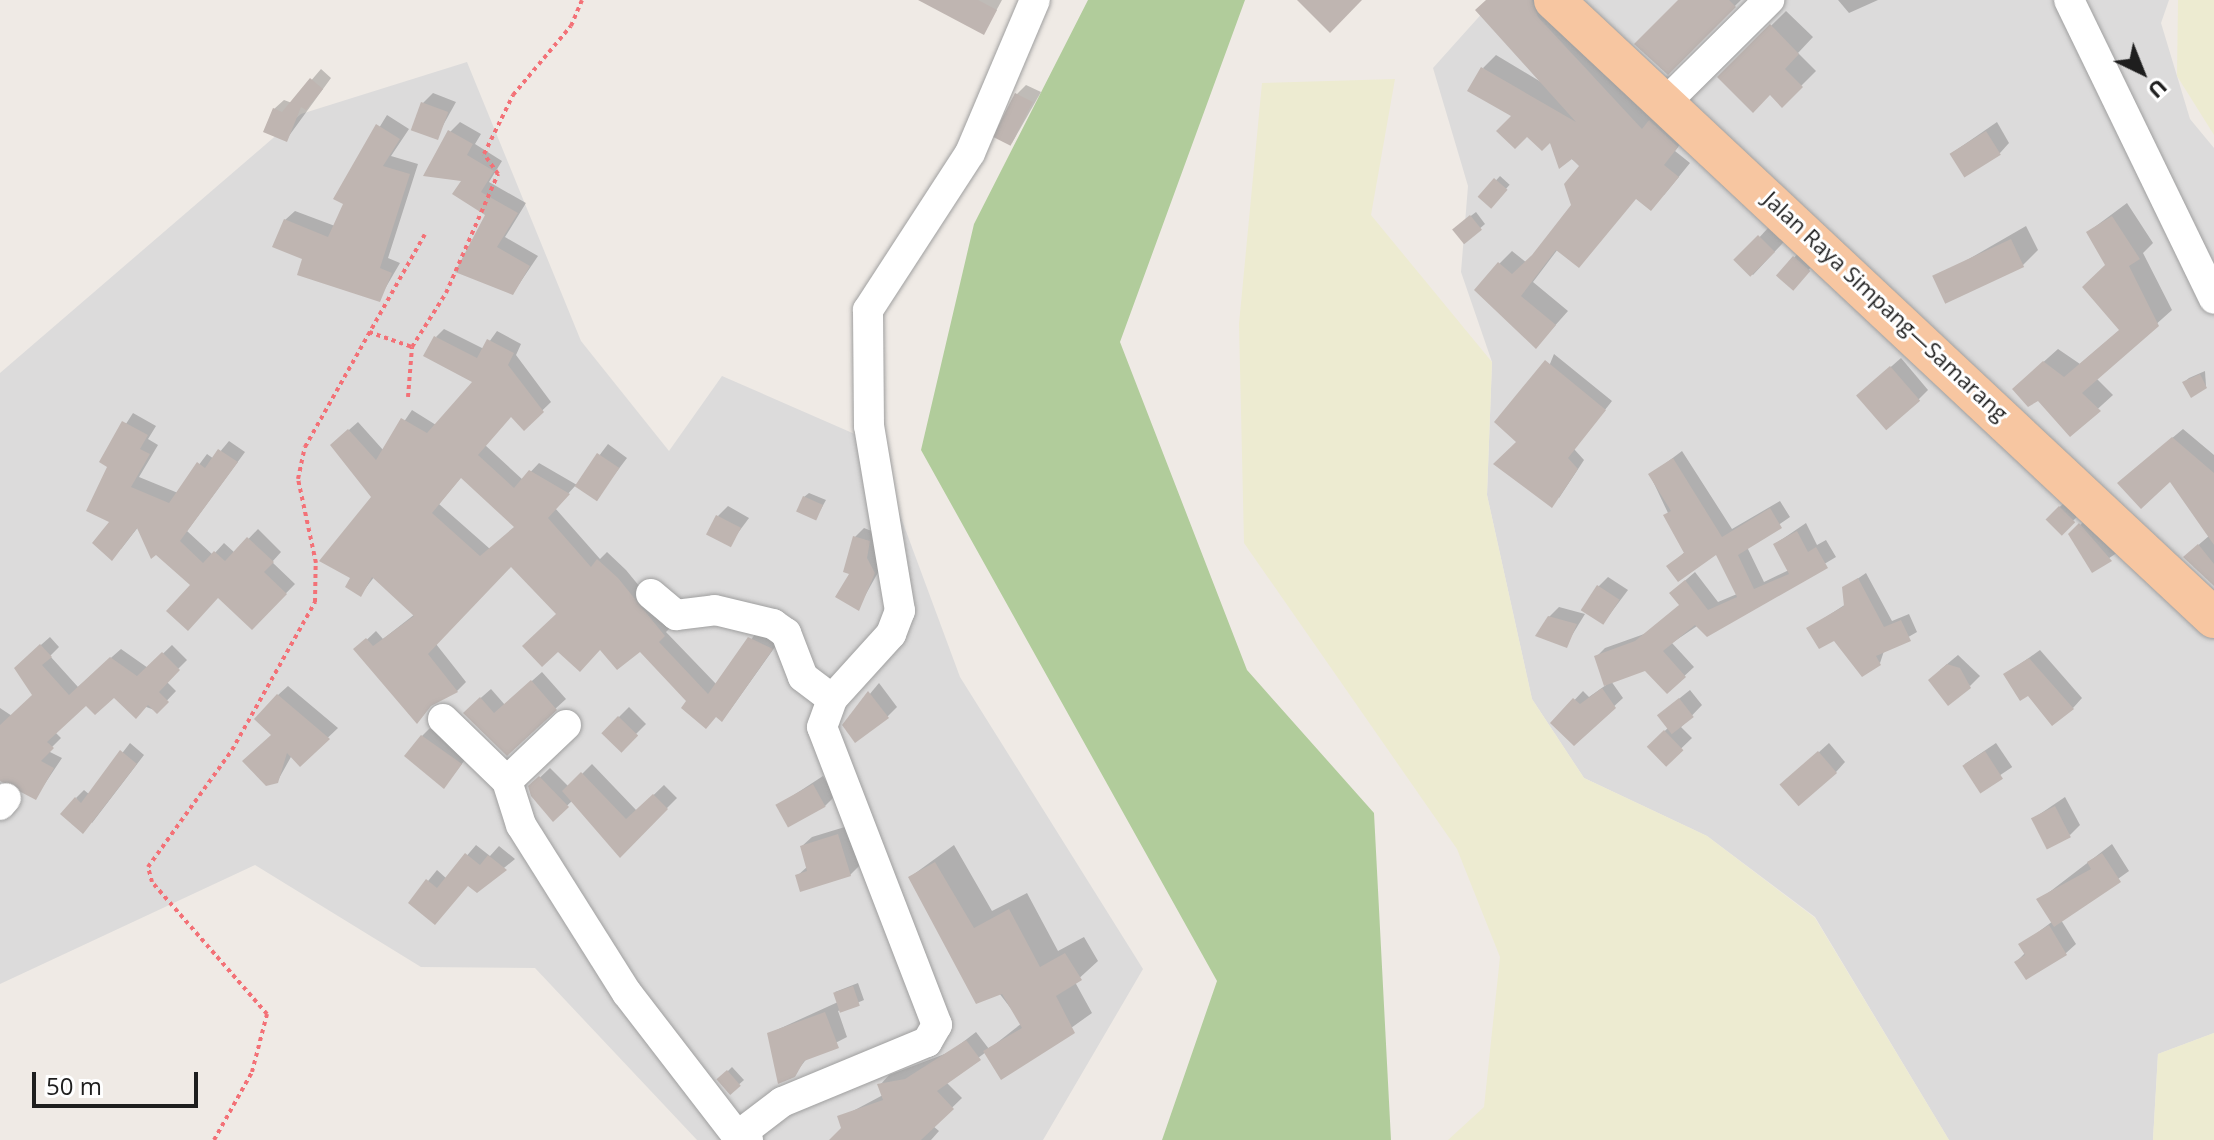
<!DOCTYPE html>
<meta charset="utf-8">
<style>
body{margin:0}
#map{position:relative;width:2214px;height:1140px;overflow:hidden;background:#efeae5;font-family:"Open Sans",sans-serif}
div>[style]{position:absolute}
.residential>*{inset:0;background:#dcdbdb}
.farmland>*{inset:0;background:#edebd1}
.forest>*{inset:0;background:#b1cc9b}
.shadow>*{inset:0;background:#0003;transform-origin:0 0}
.building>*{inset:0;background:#bfb5b1;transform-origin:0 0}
.path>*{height:4px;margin-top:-2px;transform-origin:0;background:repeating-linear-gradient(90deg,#f37177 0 4px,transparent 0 8px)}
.roads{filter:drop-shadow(0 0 2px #9f9f9f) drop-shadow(0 0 2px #9f9f9f)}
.minor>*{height:30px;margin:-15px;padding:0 15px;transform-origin:15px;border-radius:15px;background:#fff}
.major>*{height:40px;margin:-20px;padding:0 20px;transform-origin:20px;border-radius:20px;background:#f7c6a1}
span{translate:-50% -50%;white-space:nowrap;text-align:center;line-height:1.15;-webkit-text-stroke:6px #fff;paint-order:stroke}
.street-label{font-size:22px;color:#1e1e1e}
.north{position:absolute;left:2102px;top:32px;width:80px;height:80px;-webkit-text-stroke:6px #fff;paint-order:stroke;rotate:137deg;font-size:22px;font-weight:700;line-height:32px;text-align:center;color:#1e1e1e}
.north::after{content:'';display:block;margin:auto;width:28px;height:36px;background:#1e1e1e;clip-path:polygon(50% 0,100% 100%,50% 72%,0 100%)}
.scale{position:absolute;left:32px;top:1072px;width:166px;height:36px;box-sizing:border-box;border:4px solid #1e1e1e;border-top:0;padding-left:10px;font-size:24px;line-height:28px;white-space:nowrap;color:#1e1e1e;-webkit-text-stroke:6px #fff;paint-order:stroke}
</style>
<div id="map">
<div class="residential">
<i style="clip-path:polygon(1494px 0,2169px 0,2161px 23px,2190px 119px,2214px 148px,2214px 1033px,2158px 1054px,2153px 1140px,1949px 1140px,1815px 917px,1707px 836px,1584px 778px,1532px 699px,1487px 495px,1492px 362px,1461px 272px,1468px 186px,1433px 68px)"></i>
<i style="clip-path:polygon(467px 62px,581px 341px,669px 451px,722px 376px,873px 442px,960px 677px,1143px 969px,1043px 1140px,697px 1140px,535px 968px,421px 967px,255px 865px,0 984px,0 373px,301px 114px)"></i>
</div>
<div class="farmland">
<i style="clip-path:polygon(2178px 0,2214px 0,2214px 135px,2177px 76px)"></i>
<i style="clip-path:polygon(1395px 79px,1371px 215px,1492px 362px,1487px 495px,1532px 699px,1584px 778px,1707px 836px,1815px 918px,1949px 1140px,1448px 1140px,1484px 1107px,1500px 957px,1457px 849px,1244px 543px,1239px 324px,1262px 83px)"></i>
<i style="clip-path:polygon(2214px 1033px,2214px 1140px,2153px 1140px,2158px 1054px)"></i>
</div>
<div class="forest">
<i style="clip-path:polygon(1088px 0,1245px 0,1120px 342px,1247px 670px,1374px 813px,1391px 1140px,1162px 1140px,1217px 981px,921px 450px,974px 224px)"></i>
</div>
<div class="shadow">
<i style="clip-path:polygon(947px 0,1002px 0,984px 33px)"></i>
<i style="clip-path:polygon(1488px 0,1550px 0,1689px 133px,1675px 151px,1690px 163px,1664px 195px,1637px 197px,1558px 249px,1533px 282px,1568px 311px,1536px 347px,1499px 264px,1512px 251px,1527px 263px,1573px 205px,1581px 166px,1514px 116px,1483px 68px,1496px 55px,1541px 82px)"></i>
<i style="clip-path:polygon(1681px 0,1741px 0,1668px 72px)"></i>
<i style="clip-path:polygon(1838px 0,1878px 0,1849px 13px)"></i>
<i style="clip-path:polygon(1786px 11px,1813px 37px,1798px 53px,1816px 71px,1782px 105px,1770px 92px,1719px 77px)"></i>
<i style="clip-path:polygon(321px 69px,331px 78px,286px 140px,274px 109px,284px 100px,292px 103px)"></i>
<i style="clip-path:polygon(1026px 85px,1041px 92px,1012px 143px,1017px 94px)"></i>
<i style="clip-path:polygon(433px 93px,456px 102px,436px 138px,423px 103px)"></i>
<i style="clip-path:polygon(387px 115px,409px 129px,391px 156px,418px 164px,388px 258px,400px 263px,379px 299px,305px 258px,285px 220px,295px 211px,335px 226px,346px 203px,336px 198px)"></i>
<i style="clip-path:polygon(460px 122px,481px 134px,475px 144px,502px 161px,489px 182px,526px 203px,505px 237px,538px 256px,513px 293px,458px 271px,488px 214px,464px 180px,450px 132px)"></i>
<i style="clip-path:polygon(1997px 122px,2009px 143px,2000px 153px,1952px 153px)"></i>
<i style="left:1500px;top:176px;width:13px;height:28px;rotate:42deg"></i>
<i style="clip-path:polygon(2127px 203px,2153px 243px,2143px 253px,2172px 310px,2096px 378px,2113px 395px,2070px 434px,2029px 375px,2058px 349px,2080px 364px,2121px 329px,2107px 265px,2088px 232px)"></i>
<i style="clip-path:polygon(1476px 212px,1485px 224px,1464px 242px,1459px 225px)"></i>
<i style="clip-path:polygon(2026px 226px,2038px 250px,2023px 265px,1936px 278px)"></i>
<i style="left:1769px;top:227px;width:21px;height:46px;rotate:43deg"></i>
<i style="left:1804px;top:247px;width:19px;height:38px;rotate:43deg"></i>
<i style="clip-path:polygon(evenodd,444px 329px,484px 349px,497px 331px,521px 344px,516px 355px,551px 402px,524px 428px,511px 415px,485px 445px,523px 480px,539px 463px,577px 485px,608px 444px,627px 458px,596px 499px,576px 485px,555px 508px,600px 559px,607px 552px,626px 570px,672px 626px,666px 632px,717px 685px,759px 629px,780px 640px,730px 710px,689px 701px,640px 649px,600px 647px,511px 564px,436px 644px,466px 682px,457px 691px,433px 702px,356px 650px,376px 631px,383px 639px,415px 614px,375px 576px,361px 594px,373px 497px,341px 437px,358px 422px,384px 451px,412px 410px,436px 425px,475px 381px,436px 337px,444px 329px,462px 476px,516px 526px,490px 549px,439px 504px,462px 476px)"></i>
<i style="clip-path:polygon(1554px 354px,1612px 401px,1574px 449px,1584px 460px,1559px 498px,1518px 442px)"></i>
<i style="clip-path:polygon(1901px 358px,1928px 390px,1918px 400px,1868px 387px)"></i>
<i style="clip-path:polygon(2205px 371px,2206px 386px,2184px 382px,2189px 378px)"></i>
<i style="clip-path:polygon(133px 413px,156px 426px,148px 439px,158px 445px,139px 477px,178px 493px,207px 454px,214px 459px,229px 441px,245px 452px,187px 531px,213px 555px,224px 543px,235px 553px,258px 529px,281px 552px,272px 562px,295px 584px,252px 628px,219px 596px,193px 584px,139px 526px,121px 549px,110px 466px,102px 461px)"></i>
<i style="clip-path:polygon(2183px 429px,2214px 455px,2214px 579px,2195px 548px,2210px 535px,2170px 479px,2129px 474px)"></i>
<i style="clip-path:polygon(1682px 451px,1732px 529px,1780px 501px,1790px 517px,1747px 547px,1764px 582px,1789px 570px,1775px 544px,1806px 523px,1817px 545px,1826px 540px,1836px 557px,1707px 634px,1700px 624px,1672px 643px,1694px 667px,1667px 692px,1646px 668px,1611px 681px,1623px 698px,1574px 743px,1553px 723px,1583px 691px,1589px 697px,1606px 685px,1596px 657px,1605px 648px,1647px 633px,1681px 605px,1680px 585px,1695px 572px,1718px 602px,1737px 594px,1717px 552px,1669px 566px,1686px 551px,1650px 475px)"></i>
<i style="clip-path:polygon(809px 493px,826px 500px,816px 518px,804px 497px)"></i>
<i style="left:2064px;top:503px;width:19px;height:23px;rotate:47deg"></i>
<i style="clip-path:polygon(728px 506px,749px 518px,729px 545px,718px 516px)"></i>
<i style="clip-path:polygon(2088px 518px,2118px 552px,2092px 570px,2070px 534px)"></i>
<i style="clip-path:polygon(864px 528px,879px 534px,884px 562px,858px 608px,852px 572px,855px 537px)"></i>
<i style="clip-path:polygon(1866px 573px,1892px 621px,1909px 614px,1917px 632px,1884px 651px,1880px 663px,1809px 628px,1846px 604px,1844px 588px)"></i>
<i style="clip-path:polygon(1608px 577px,1628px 590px,1604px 622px,1598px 587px)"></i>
<i style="clip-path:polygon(1559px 607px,1585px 614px,1566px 645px,1549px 617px)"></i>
<i style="clip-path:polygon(50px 637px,59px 647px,50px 656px,78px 687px,121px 649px,148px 668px,172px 645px,187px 660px,166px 681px,176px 691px,157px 711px,114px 695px,86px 703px,55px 732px,61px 738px,48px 751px,62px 758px,36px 797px,0 779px,0 708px,12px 716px,34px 695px,25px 659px)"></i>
<i style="clip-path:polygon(2040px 650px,2082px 698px,2073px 708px,2029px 693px,2006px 674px)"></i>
<i style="clip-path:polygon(1958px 655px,1980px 676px,1970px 686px,1940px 670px)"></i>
<i style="clip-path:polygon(542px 672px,566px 699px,507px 753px,475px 703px,491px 689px,505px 705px)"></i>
<i style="clip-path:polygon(879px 683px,897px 707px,887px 717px,844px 725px)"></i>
<i style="clip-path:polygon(288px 686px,338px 728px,300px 764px,292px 755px,277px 782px,278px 695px)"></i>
<i style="clip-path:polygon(1690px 690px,1702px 705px,1681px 727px,1692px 738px,1665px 764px,1649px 746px,1670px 726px,1670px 706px)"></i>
<i style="left:629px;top:707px;width:24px;height:36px;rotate:45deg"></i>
<i style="clip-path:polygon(430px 728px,468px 756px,444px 787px,422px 736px)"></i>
<i style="clip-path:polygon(130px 743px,144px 755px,92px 823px,76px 798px,84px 790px,90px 795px)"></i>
<i style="clip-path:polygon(1829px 743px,1845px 762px,1836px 772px,1793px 776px)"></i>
<i style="left:1996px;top:743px;width:29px;height:38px;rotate:56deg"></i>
<i style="clip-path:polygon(592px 764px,637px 811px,664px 785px,677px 798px,620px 855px,573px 800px,553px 819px,530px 787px,550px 768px,569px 787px)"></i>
<i style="clip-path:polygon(823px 776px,835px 796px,825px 806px,777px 806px)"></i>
<i style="clip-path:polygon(2065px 797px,2080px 825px,2070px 835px,2034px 818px)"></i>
<i style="clip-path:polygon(848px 826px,860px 865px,850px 875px,797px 876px,808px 866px,802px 846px,812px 837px)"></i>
<i style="clip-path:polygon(2112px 844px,2129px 871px,2061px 920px,2076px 944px,2066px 953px,2016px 962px,2026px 952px,2021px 945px,2053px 921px,2039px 900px)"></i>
<i style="clip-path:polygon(476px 845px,490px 856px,499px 846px,515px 859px,477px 890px,469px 884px,411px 902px,437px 870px,447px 879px)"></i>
<i style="clip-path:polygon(954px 845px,992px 911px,1027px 893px,1058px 951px,1084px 937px,1098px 961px,1075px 982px,1092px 1013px,1001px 1078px,986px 1052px,946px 1082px,962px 1098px,933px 1126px,939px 1131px,931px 1140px,881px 1140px,851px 1112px,883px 1095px,880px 1085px,889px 1075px,950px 1052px,976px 1032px,989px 1049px,1022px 1023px,910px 877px)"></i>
<i style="clip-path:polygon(858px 983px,864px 1000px,838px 1011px,847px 1037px,808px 1057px,794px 1075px,770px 1033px,838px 1002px,835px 992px)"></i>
<i style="clip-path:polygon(732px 1067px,744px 1080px,729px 1093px,719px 1080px)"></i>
</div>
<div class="building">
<i style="clip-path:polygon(918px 0,978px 0,997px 10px,984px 35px)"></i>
<i style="clip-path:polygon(1297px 0,1362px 0,1330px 33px)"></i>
<i style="clip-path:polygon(1486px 0,1532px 0,1538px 17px,1642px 129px,1649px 120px,1678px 147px,1664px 165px,1679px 177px,1651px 211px,1636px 199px,1579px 268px,1556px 250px,1521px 296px,1556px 325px,1536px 349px,1474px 290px,1498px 262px,1512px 274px,1532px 255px,1571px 205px,1564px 184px,1579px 166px,1572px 159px,1559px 169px,1550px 143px,1542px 151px,1527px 137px,1515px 149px,1496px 131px,1511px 116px,1467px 91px,1481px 67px,1576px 122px,1475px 10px)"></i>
<i style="clip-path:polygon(1678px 0,1729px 0,1736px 7px,1668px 75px,1634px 44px)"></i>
<i style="clip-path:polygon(1770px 24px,1799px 54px,1785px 69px,1803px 87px,1782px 108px,1770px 95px,1753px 113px,1717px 77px)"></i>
<i style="clip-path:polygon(310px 78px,323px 89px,306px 110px,301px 107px,287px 142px,263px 132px,273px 108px,282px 112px)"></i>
<i style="left:1015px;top:93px;width:20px;height:49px;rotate:27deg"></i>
<i style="left:421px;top:102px;width:29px;height:30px;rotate:20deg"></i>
<i style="clip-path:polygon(376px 124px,400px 139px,383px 166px,410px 174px,380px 268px,392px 273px,380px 302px,297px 275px,302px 259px,272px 247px,284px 219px,328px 237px,343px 204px,333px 199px)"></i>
<i style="clip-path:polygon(448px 130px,473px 144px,467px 155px,494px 171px,481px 192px,518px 213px,497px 247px,530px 266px,513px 295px,455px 272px,485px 215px,452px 194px,461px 181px,423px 176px)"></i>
<i style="left:1986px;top:131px;width:28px;height:43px;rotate:58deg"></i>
<i style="left:1494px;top:178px;width:18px;height:25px;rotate:41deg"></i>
<i style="left:1470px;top:215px;width:19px;height:23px;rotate:51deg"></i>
<i style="clip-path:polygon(2112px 216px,2140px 259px,2129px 266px,2159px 326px,2082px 393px,2101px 411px,2070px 437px,2038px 401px,2028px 407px,2012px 389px,2043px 361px,2064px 377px,2119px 330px,2082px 287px,2105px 265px,2086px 232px)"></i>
<i style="left:1758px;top:235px;width:24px;height:35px;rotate:45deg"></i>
<i style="left:2011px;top:239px;width:31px;height:87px;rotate:65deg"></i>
<i style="left:1793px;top:256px;width:23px;height:26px;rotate:41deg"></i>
<i style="clip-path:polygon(evenodd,434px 336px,477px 358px,487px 339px,514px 353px,508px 365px,544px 412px,524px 431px,511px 417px,478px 455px,514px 488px,529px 470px,570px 494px,548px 518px,591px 567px,597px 559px,618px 578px,665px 636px,659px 642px,708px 694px,748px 637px,773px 649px,722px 722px,716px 717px,706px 729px,681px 708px,686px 701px,640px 652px,617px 670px,600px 650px,580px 672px,558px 652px,542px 667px,522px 646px,556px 614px,511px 567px,428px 654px,458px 692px,431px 706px,417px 724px,353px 649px,366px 638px,373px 646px,414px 616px,372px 577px,361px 597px,345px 587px,350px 578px,319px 561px,371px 497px,330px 445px,348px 429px,376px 460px,401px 418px,427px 433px,472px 382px,423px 356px,434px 336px,461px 478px,514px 527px,480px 556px,432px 513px,461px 478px)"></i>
<i style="clip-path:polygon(1545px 360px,1606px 410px,1568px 458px,1578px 469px,1552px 508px,1493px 464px,1516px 442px,1494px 422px)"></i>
<i style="left:1890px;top:366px;width:46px;height:45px;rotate:49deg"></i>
<i style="clip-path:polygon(2200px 374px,2207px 388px,2191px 398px,2182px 382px)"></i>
<i style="clip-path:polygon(122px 421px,148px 435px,140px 449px,150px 454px,131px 487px,169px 503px,197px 462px,205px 468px,218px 449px,238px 462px,180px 541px,203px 563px,214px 551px,225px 561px,247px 537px,274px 562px,264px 572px,287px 594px,252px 630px,218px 598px,188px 631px,166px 611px,190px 585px,156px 555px,151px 559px,137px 528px,112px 561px,92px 543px,109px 522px,86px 511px,107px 467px,99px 462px)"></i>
<i style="clip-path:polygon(2172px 437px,2214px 473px,2214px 545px,2170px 482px,2141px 509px,2117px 483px)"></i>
<i style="left:597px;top:453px;width:27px;height:40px;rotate:34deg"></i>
<i style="clip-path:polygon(1673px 458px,1722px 537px,1770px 508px,1782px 528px,1738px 555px,1754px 589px,1789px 574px,1773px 544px,1797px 531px,1808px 552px,1816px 547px,1828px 568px,1707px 637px,1695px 625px,1663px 651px,1686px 677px,1667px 694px,1645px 671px,1604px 686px,1594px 656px,1635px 641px,1679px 605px,1669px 593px,1685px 580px,1708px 610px,1737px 597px,1716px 555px,1678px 582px,1666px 566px,1684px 553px,1663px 515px,1671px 511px,1648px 474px)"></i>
<i style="left:803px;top:496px;width:22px;height:17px;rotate:24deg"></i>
<i style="left:2059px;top:506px;width:23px;height:19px;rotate:45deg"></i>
<i style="left:716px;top:515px;width:28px;height:22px;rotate:27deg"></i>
<i style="clip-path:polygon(2079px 523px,2112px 561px,2092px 573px,2068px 534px)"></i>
<i style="clip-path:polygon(853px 536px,870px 541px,867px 558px,875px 573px,859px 611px,835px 597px,849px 574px,843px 572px)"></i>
<i style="clip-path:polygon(2198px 544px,2214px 564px,2214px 586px,2183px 557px)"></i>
<i style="clip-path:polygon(1858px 578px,1884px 627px,1901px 620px,1911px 641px,1876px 656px,1881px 665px,1862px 677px,1834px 641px,1819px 649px,1806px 628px,1844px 606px,1842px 587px)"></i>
<i style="left:1597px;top:585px;width:27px;height:30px;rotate:33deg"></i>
<i style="clip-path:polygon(1548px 616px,1577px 624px,1567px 648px,1535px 636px)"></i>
<i style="clip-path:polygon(40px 644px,52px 657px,42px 665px,69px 695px,110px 657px,137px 676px,162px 652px,180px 670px,159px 692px,169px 702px,157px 714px,148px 705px,136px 719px,114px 698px,95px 715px,86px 706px,47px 742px,54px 748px,41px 761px,54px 768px,36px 800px,0 781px,0 725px,32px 695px,14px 668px)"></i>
<i style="clip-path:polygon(2029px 658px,2074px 709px,2052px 726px,2028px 696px,2020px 701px,2003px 674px)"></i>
<i style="clip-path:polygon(1947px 664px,1960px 668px,1971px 688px,1948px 706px,1928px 680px)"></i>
<i style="clip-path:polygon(531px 680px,557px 710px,507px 756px,463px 713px,480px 697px,494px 713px)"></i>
<i style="clip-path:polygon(1602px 688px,1616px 708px,1574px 746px,1550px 723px,1573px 698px,1580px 704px)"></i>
<i style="clip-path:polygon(868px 691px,889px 718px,855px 743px,842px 725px)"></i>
<i style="clip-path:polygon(277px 694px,330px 739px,300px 767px,287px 753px,278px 783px,266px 786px,242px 761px,271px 735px,254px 719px)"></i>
<i style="left:1679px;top:698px;width:24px;height:28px;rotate:52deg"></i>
<i style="left:618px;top:716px;width:28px;height:24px;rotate:44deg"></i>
<i style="left:1664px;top:730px;width:28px;height:24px;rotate:46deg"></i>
<i style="clip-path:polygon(421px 735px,462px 764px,444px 789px,404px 756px)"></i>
<i style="clip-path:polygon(120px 750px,137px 764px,83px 834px,60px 814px,75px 797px,81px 803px)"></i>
<i style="left:1818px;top:751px;width:29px;height:51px;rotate:49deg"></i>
<i style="left:1985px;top:751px;width:33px;height:27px;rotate:57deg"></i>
<i style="clip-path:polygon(581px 772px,626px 819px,653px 794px,668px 809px,620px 858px,562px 791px)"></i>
<i style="clip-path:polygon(539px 776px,569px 807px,553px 822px,531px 796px,528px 786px)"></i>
<i style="left:813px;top:784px;width:26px;height:43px;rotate:61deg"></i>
<i style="left:2055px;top:806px;width:35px;height:27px;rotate:63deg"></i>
<i style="clip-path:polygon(838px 834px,851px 876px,800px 892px,795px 875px,807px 871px,800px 846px)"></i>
<i style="clip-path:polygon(465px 853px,480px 865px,488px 855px,507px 870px,477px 893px,468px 886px,435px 925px,408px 903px,426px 879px,437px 888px)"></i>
<i style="clip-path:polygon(2102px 853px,2121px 882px,2054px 927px,2036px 899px,2091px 869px,2087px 862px)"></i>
<i style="clip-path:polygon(935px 862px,974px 928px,1009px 909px,1040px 967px,1065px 953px,1082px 980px,1056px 996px,1075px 1033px,1001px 1080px,983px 1051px,1022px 1028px,1002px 994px,976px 1004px,908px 877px)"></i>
<i style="clip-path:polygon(2049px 925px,2067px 955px,2026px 980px,2014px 962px,2025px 955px,2018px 944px)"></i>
<i style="left:853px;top:986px;width:21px;height:21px;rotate:71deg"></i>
<i style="clip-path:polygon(825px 1012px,839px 1048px,804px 1061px,795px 1077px,778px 1084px,767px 1033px)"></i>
<i style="clip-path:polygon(966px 1040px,981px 1060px,937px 1091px,954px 1109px,921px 1140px,829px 1140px,841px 1128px,837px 1116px,883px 1100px,877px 1084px,905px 1079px)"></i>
<i style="left:727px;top:1070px;width:21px;height:14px;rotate:49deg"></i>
</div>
<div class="path">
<i style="left:369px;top:332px;width:46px;rotate:19.2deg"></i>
<i style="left:408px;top:397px;width:50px;rotate:-85.4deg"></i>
<i style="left:412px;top:347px;width:64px;rotate:-57.8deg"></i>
<i style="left:446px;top:293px;width:130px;rotate:-66.4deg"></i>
<i style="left:498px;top:174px;width:24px;rotate:-125deg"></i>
<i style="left:484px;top:154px;width:66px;rotate:-63.8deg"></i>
<i style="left:513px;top:95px;width:90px;rotate:-50deg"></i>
<i style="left:571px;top:26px;width:28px;rotate:-67deg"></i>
<i style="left:214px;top:1140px;width:78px;rotate:-60.8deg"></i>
<i style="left:252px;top:1072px;width:60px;rotate:-75.5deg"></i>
<i style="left:267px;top:1014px;width:175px;rotate:-131.1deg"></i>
<i style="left:152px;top:882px;width:16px;rotate:-105deg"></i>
<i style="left:148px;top:867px;width:144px;rotate:-54.3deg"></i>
<i style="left:232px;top:750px;width:170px;rotate:-60.7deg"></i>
<i style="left:315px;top:602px;width:39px;rotate:-89deg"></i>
<i style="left:316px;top:563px;width:86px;rotate:-102.1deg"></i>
<i style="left:298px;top:479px;width:33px;rotate:-78deg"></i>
<i style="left:305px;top:447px;width:244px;rotate:-60.6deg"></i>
</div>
<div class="roads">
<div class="minor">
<i style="left:2069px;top:0;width:332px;rotate:64.1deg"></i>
<i style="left:1667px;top:101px;width:144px;rotate:-44.7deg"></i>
<i style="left:651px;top:594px;width:33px;rotate:40deg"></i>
<i style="left:676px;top:615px;width:39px;rotate:-7deg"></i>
<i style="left:715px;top:610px;width:60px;rotate:13.6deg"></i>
<i style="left:773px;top:624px;width:16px;rotate:35deg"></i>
<i style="left:786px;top:633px;width:47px;rotate:68.9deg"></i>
<i style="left:803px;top:677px;width:36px;rotate:37deg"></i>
<i style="left:443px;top:719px;width:89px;rotate:44.1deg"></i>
<i style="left:566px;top:725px;width:81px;rotate:136.5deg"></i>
<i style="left:507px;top:781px;width:46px;rotate:72.3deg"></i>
<i style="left:521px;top:825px;width:199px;rotate:57.8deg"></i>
<i style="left:627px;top:993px;width:180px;rotate:52.4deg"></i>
<i style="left:0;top:805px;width:9px;rotate:-49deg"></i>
<i style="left:748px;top:1140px;width:10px;rotate:-114deg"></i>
<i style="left:744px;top:1131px;width:48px;rotate:-37.3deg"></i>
<i style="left:782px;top:1102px;width:157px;rotate:-22.5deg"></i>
<i style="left:927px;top:1042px;width:20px;rotate:-60deg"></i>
<i style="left:937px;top:1025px;width:319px;rotate:-111.1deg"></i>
<i style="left:822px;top:727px;width:30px;rotate:-70deg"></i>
<i style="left:832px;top:699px;width:88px;rotate:-47.8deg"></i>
<i style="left:891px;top:634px;width:25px;rotate:-69deg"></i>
<i style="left:900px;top:611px;width:188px;rotate:-99.5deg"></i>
<i style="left:869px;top:426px;width:116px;rotate:-90.5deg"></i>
<i style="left:868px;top:310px;width:187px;rotate:-57deg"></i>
<i style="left:970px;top:153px;width:166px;rotate:-67deg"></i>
</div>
<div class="major">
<i style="left:1554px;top:0;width:904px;rotate:43.12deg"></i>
</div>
</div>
<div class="street-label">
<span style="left:1886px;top:306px;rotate:43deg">Jalan Raya Simpang—Samarang</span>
</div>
<div class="north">U</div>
<div class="scale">50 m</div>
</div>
